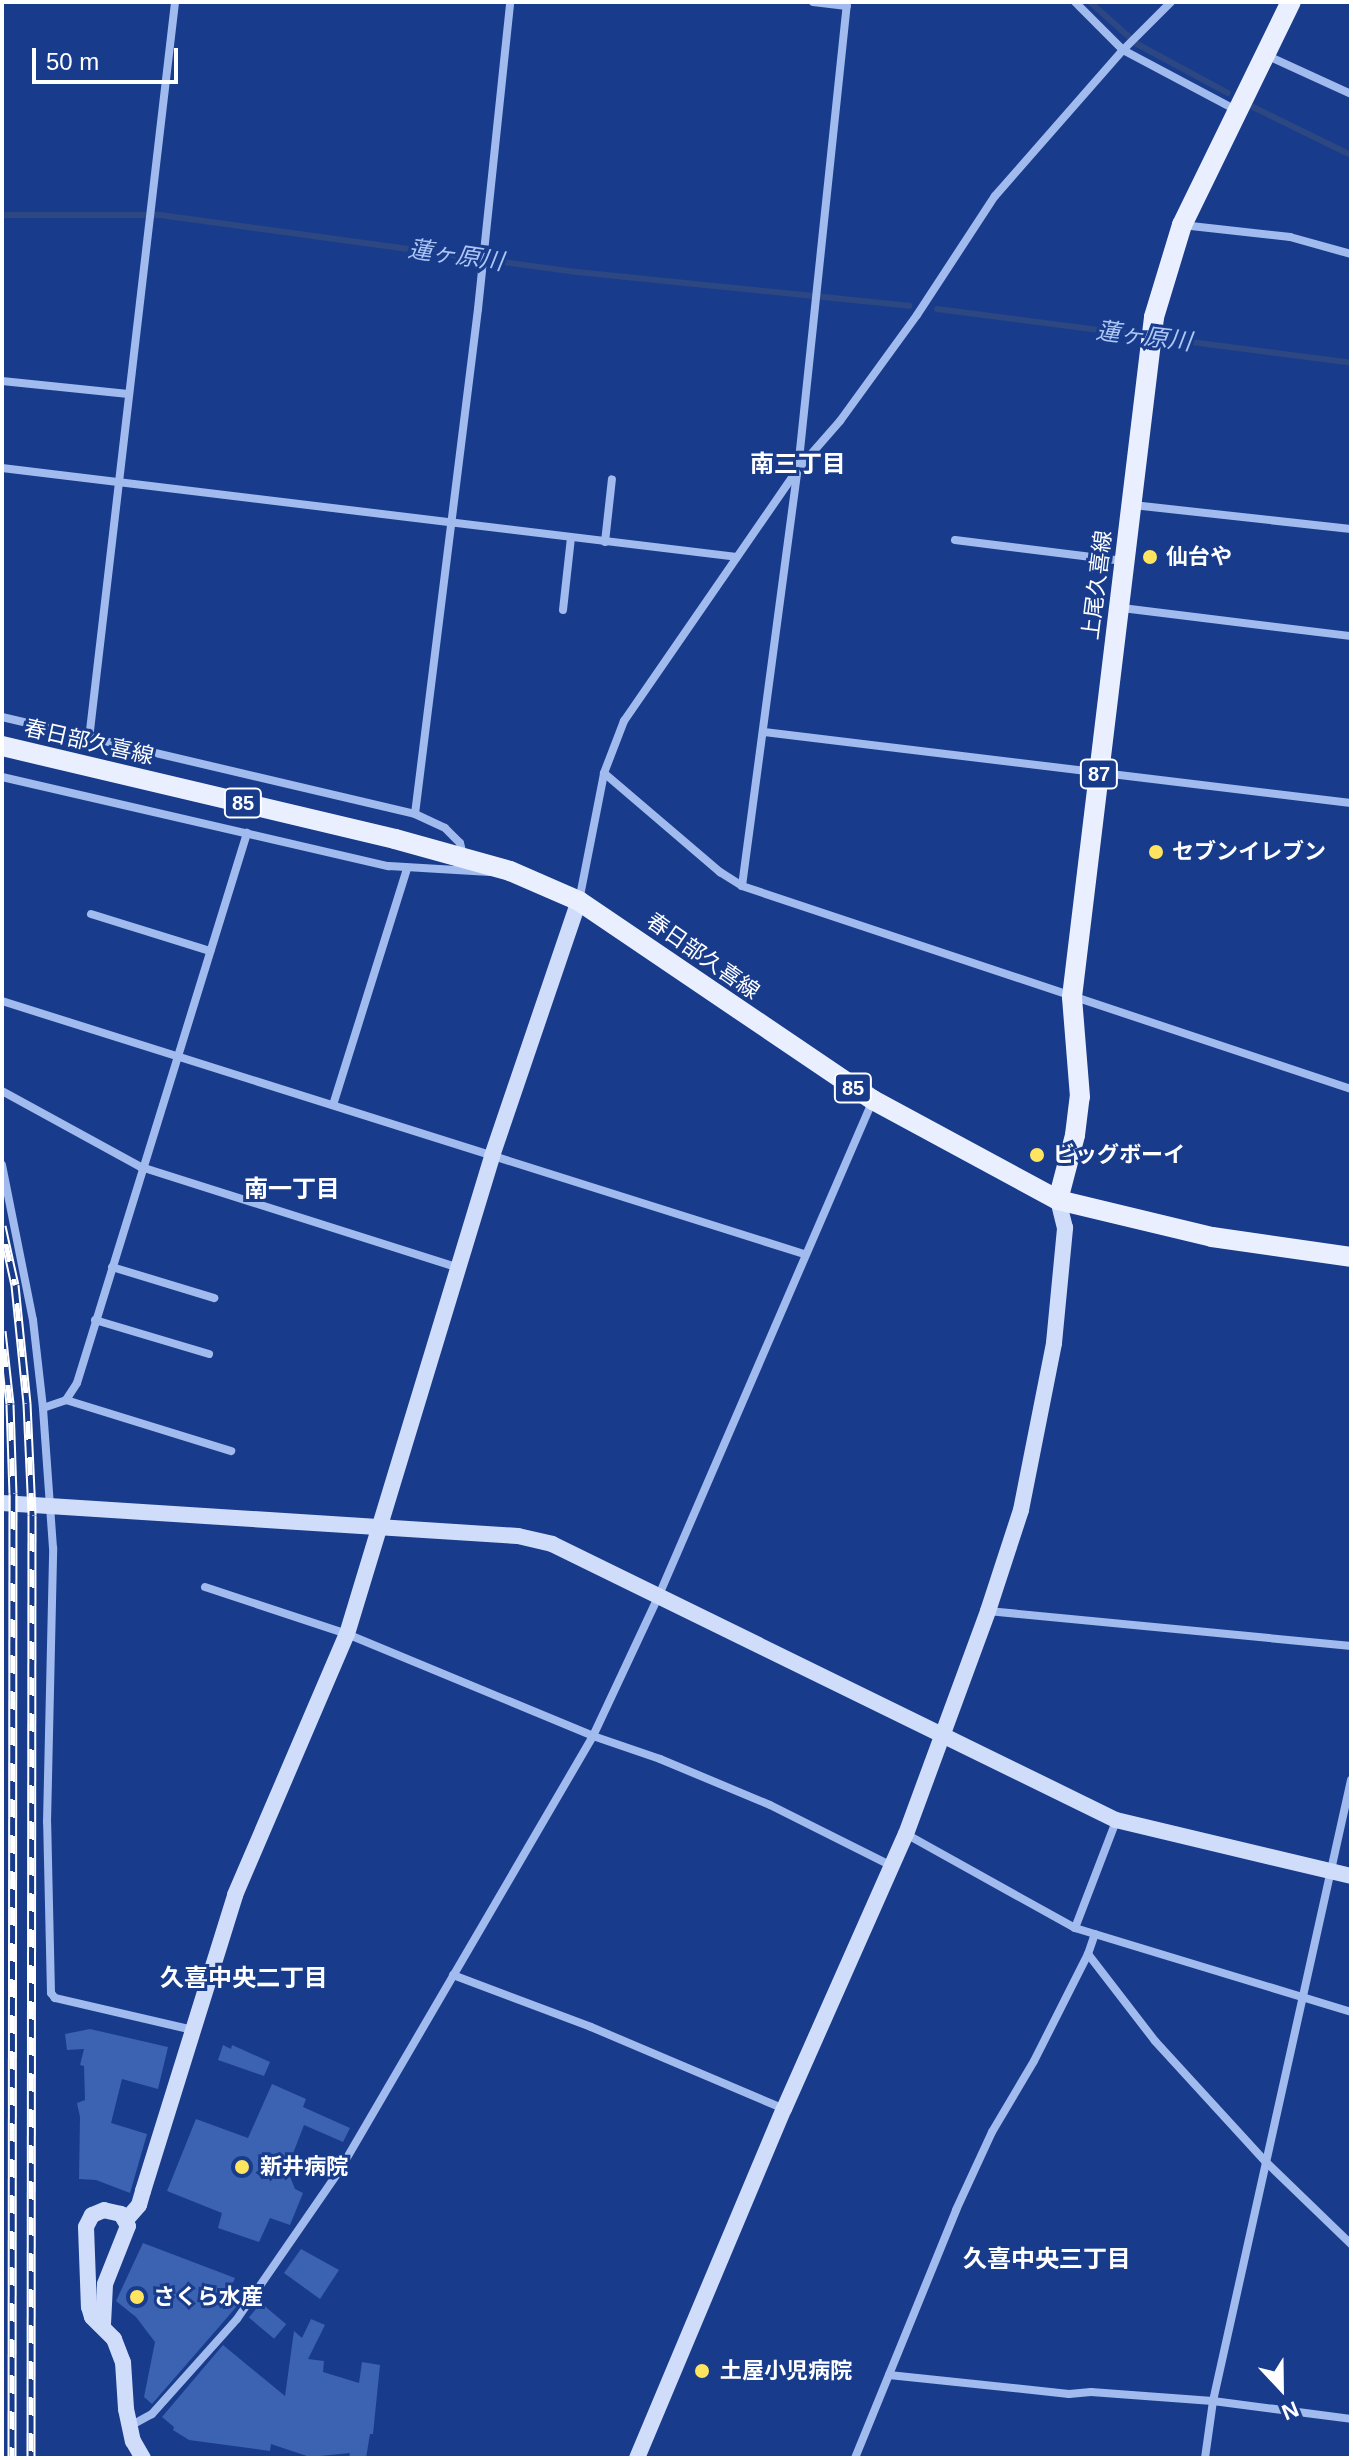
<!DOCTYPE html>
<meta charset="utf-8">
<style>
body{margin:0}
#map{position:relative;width:1353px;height:2460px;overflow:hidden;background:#183c8b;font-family:Arial,"Noto Sans JP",sans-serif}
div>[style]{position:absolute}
.stream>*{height:6px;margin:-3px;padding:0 3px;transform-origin:3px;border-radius:3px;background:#2c4782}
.building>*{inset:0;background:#3c62b2;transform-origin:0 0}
.street>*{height:8px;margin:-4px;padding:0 4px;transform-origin:4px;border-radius:4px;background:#a2bbee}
.secondary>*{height:16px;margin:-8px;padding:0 8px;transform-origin:8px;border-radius:8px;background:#cfdcfa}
.primary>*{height:20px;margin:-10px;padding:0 10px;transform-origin:10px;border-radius:10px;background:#e9efff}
.rail>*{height:9px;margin-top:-4.5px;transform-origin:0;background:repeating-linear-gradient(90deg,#183c8b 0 18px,#fff 0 36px);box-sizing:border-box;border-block:2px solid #fff}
.dots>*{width:22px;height:22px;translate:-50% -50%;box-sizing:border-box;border:4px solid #183c8b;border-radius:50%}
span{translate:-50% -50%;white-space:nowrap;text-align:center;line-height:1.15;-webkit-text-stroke:6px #183c8b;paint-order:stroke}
.shield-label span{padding:2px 6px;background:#183c8b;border:2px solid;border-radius:6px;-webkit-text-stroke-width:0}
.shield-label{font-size:20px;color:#fff;font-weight:700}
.poi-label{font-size:22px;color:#fff;font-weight:700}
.left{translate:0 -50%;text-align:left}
.street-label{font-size:22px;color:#fff}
.water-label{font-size:24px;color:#aec6f5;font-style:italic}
.neighbourhood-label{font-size:24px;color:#fff;font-weight:700}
.frame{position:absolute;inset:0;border:4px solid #fff;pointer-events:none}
.north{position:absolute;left:1241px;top:2348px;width:80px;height:80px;-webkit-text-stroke:6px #183c8b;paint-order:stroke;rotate:158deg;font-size:22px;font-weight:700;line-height:32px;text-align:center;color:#fff}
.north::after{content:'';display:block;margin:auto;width:28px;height:36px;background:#fff;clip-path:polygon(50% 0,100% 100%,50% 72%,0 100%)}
.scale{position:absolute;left:32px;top:48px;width:146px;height:36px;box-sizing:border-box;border:4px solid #fff;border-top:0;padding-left:10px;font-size:24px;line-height:28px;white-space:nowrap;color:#fff;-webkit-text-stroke:6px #183c8b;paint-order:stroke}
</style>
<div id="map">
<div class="stream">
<i style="left:1090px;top:2px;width:63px;rotate:41.8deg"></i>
<i style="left:1137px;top:44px;width:103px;rotate:28.3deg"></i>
<i style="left:1253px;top:107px;width:109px;rotate:26.1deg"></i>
<i style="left:2px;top:215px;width:158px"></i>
<i style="left:160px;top:215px;width:421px;rotate:7.8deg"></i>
<i style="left:577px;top:272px;width:334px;rotate:5.8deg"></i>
<i style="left:937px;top:309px;width:418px;rotate:7.4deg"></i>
</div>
<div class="building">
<i style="clip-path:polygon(90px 2029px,168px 2047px,158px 2089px,122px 2079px,111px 2123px,147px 2134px,130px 2193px,96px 2180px,79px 2179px,80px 2117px,77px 2103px,85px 2100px,84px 2066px,80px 2065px,84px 2049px,67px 2050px,65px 2034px)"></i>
<i style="clip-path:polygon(223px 2045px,231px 2049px,232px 2045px,270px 2062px,264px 2076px,218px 2060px)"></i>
<i style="clip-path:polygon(272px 2084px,306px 2099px,303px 2107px,350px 2128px,343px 2142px,304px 2125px,287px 2169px,295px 2189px,303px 2193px,290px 2225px,270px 2218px,259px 2242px,218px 2228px,222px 2213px,167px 2191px,196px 2119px,248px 2138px)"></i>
<i style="clip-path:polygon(143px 2243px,235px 2278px,227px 2297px,238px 2305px,152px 2404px,144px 2397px,155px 2342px,136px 2317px,116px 2301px)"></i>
<i style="clip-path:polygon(301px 2249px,339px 2270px,320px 2299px,284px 2273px)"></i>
<i style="left:261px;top:2303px;width:33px;height:19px;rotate:40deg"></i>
<i style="clip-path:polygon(311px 2319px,325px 2325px,308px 2359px,324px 2361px,323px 2372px,359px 2383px,362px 2362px,380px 2365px,373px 2434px,370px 2434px,366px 2458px,349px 2458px,350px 2453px,310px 2457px,271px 2444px,270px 2451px,189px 2440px,173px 2430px,174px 2427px,162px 2417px,223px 2345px,285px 2396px,294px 2331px,302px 2338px)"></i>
</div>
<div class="street">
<i style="left:813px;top:2px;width:34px;rotate:7deg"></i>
<i style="left:1075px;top:2px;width:68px;rotate:45deg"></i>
<i style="left:1123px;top:50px;width:128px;rotate:28deg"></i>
<i style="left:1266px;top:55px;width:94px;rotate:24.6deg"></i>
<i style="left:1182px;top:225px;width:109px;rotate:6.3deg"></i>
<i style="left:1290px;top:237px;width:63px;rotate:15.6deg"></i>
<i style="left:2px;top:381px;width:127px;rotate:5.9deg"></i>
<i style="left:2px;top:468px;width:740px;rotate:6.9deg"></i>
<i style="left:1133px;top:505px;width:219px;rotate:6.3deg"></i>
<i style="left:955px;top:540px;width:170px;rotate:7.1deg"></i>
<i style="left:605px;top:542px;width:63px;rotate:-83.7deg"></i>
<i style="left:1122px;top:608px;width:231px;rotate:7deg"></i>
<i style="left:563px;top:610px;width:72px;rotate:-83.7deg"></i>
<i style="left:2px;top:717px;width:424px;rotate:13.2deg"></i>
<i style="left:415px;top:814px;width:33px;rotate:25deg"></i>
<i style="left:445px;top:828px;width:21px;rotate:45deg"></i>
<i style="left:460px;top:843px;width:12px;rotate:76deg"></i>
<i style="left:764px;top:732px;width:591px;rotate:6.9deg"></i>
<i style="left:89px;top:739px;width:742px;rotate:-83.34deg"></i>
<i style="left:604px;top:773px;width:153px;rotate:40.5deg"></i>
<i style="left:720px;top:872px;width:26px;rotate:32deg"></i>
<i style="left:742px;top:886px;width:642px;rotate:18.43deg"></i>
<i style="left:2px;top:777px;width:397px;rotate:13deg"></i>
<i style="left:389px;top:866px;width:101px;rotate:3.4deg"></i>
<i style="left:415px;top:814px;width:509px;rotate:-82.89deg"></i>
<i style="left:478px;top:309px;width:309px;rotate:-84deg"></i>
<i style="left:742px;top:886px;width:421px;rotate:-82.4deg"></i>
<i style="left:798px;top:469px;width:470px;rotate:-84deg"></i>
<i style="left:579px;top:901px;width:130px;rotate:-78.9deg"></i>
<i style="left:604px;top:773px;width:56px;rotate:-69deg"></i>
<i style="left:624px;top:721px;width:306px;rotate:-55.4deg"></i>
<i style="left:798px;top:469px;width:64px;rotate:-48.8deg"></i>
<i style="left:840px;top:421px;width:131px;rotate:-54deg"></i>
<i style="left:917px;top:315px;width:142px;rotate:-56.8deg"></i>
<i style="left:995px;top:196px;width:194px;rotate:-48.8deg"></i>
<i style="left:1123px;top:50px;width:68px;rotate:-45deg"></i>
<i style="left:91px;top:914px;width:125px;rotate:17.3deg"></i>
<i style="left:2px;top:1001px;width:841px;rotate:17.51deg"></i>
<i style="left:2px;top:1091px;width:158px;rotate:28.7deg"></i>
<i style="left:141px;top:1167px;width:331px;rotate:17.6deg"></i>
<i style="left:333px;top:1105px;width:247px;rotate:-72.6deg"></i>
<i style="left:2px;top:1165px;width:158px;rotate:78.7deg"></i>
<i style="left:33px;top:1320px;width:89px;rotate:83.5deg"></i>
<i style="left:112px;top:1267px;width:107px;rotate:16.9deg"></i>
<i style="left:95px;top:1320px;width:119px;rotate:16.6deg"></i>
<i style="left:66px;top:1400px;width:173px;rotate:17.2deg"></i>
<i style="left:205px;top:1587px;width:150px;rotate:18.3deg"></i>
<i style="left:347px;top:1634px;width:266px;rotate:22.5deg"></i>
<i style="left:593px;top:1736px;width:71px;rotate:18.9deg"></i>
<i style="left:660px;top:1759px;width:119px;rotate:22.7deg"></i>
<i style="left:770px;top:1805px;width:136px;rotate:26.6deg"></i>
<i style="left:988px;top:1611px;width:365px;rotate:5.5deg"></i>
<i style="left:906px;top:1834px;width:193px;rotate:29.1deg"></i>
<i style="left:1075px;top:1928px;width:288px;rotate:16.9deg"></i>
<i style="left:1075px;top:1928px;width:115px;rotate:-69deg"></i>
<i style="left:1088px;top:1954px;width:110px;rotate:52.4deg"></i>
<i style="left:1155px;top:2041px;width:163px;rotate:47.5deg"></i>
<i style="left:1265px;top:2161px;width:120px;rotate:44deg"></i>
<i style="left:453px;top:1975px;width:147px;rotate:20.6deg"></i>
<i style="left:591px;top:2027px;width:210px;rotate:23deg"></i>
<i style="left:193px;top:2030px;width:142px;rotate:-166.9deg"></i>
<i style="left:55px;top:1998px;width:6px;rotate:-129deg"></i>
<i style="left:51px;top:1993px;width:171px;rotate:-91.3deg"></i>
<i style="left:47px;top:1822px;width:274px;rotate:-88.7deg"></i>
<i style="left:53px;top:1548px;width:140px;rotate:-94.1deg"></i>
<i style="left:43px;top:1408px;width:24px;rotate:-19deg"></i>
<i style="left:66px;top:1400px;width:20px;rotate:-57deg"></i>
<i style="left:77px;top:1383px;width:576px;rotate:-72.82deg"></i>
<i style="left:889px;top:2375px;width:181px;rotate:6deg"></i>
<i style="left:1069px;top:2394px;width:22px;rotate:-5deg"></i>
<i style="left:1091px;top:2392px;width:122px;rotate:4.2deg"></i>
<i style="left:1213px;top:2401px;width:139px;rotate:7.4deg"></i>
<i style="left:130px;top:2426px;width:25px;rotate:-29deg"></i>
<i style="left:152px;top:2414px;width:127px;rotate:-48.2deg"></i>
<i style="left:237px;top:2319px;width:183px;rotate:-55.4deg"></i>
<i style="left:341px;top:2168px;width:500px;rotate:-59.74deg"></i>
<i style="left:593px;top:1736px;width:156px;rotate:-64.9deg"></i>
<i style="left:659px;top:1595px;width:539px;rotate:-66.62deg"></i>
<i style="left:855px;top:2458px;width:268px;rotate:-67.8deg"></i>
<i style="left:956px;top:2210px;width:86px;rotate:-65.2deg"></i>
<i style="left:992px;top:2132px;width:82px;rotate:-59.4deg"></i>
<i style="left:1034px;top:2061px;width:120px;rotate:-63.2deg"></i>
<i style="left:1088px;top:1954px;width:21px;rotate:-71deg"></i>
<i style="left:1205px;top:2458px;width:58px;rotate:-82deg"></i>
<i style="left:1213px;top:2401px;width:636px;rotate:-77.47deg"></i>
</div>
<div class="secondary">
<i style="left:2px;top:1503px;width:517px;rotate:3.66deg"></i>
<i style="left:518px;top:1536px;width:35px;rotate:13deg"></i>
<i style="left:552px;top:1544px;width:628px;rotate:26.08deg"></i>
<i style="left:1116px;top:1820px;width:242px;rotate:13.4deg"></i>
<i style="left:126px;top:2220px;width:20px;rotate:-49deg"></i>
<i style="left:139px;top:2205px;width:15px;rotate:-74deg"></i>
<i style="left:143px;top:2191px;width:310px;rotate:-72.7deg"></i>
<i style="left:235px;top:1895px;width:284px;rotate:-66.8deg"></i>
<i style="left:347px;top:1634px;width:500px;rotate:-73.1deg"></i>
<i style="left:492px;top:1156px;width:269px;rotate:-71.2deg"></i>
<i style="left:103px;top:2324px;width:40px;rotate:-87.1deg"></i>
<i style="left:105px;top:2284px;width:62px;rotate:-68.4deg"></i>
<i style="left:128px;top:2226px;width:14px;rotate:-120deg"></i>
<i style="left:121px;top:2214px;width:17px;rotate:-167deg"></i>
<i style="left:104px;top:2210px;width:13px;rotate:157deg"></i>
<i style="left:92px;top:2215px;width:13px;rotate:117deg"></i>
<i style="left:86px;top:2227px;width:80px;rotate:87.9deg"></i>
<i style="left:89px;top:2307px;width:10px;rotate:73deg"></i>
<i style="left:92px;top:2317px;width:31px;rotate:45deg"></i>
<i style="left:114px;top:2339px;width:25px;rotate:69deg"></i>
<i style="left:123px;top:2362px;width:47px;rotate:86.3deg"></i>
<i style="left:126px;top:2409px;width:33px;rotate:78deg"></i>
<i style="left:133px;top:2441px;width:20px;rotate:60deg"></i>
<i style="left:637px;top:2458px;width:379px;rotate:-67.2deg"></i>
<i style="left:784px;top:2109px;width:301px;rotate:-66.1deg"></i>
<i style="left:906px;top:1834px;width:238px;rotate:-69.8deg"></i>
<i style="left:988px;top:1611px;width:106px;rotate:-71.9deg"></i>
<i style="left:1021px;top:1510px;width:170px;rotate:-78.8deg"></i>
<i style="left:1054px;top:1343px;width:116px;rotate:-84.5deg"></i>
<i style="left:1065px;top:1228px;width:29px;rotate:-104deg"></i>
</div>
<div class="primary">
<i style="left:2px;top:746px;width:404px;rotate:13.3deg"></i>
<i style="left:395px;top:839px;width:119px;rotate:15.5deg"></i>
<i style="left:510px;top:871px;width:75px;rotate:23.5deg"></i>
<i style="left:579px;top:901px;width:355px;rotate:34.1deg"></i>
<i style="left:873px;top:1100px;width:210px;rotate:28.4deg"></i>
<i style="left:1058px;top:1200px;width:158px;rotate:13.5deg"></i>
<i style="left:1212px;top:1237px;width:140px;rotate:8.2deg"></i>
<i style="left:1058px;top:1200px;width:67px;rotate:-75.3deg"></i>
<i style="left:1075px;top:1135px;width:38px;rotate:-83deg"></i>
<i style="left:1080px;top:1097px;width:100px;rotate:-94.6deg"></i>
<i style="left:1072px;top:997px;width:685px;rotate:-83.12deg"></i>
<i style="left:1154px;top:317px;width:96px;rotate:-73.1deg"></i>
<i style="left:1182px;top:225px;width:248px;rotate:-64deg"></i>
</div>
<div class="rail">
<i style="left:2px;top:1226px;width:60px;rotate:77.6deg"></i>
<i style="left:15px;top:1285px;width:119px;rotate:84.2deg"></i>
<i style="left:27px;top:1403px;width:112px;rotate:87.4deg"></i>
<i style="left:32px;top:1515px;width:943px;rotate:90.06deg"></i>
<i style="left:2px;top:1331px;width:73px;rotate:83.7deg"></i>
<i style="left:10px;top:1404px;width:89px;rotate:88.1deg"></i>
<i style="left:13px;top:1493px;width:965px;rotate:90.06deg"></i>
</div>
<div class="dots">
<i style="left:1150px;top:557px;background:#ffe45f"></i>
<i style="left:1156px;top:852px;background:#ffe45f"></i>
<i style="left:1037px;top:1155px;background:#ffe45f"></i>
<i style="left:242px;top:2167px;background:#ffe45f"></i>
<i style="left:137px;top:2297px;background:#ffe45f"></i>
<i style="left:702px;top:2371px;background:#ffe45f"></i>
</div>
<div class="shield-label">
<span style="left:1099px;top:774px">87</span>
<span style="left:243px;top:803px">85</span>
<span style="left:853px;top:1088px">85</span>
</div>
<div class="poi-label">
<span class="left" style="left:1166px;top:557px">仙台や</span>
<span class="left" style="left:1172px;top:852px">セブンイレブン</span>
<span class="left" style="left:1053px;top:1155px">ビッグボーイ</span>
<span class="left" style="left:260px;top:2167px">新井病院</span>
<span class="left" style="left:153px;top:2297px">さくら水産</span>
<span class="left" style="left:720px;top:2371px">土屋小児病院</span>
</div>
<div class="street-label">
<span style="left:1097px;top:585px;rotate:-83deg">上尾久喜線</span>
<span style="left:89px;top:742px;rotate:13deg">春日部久喜線</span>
<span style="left:703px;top:956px;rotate:35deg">春日部久喜線</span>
</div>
<div class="water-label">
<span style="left:456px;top:255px;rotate:8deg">蓮ヶ原川</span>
<span style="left:1144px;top:336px;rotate:7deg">蓮ヶ原川</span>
</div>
<div class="neighbourhood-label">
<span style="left:798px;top:464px">南三丁目</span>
<span style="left:292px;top:1189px">南一丁目</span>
<span style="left:244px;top:1978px">久喜中央二丁目</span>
<span style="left:1047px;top:2259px">久喜中央三丁目</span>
</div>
<div class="frame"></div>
<div class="north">N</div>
<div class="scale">50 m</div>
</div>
